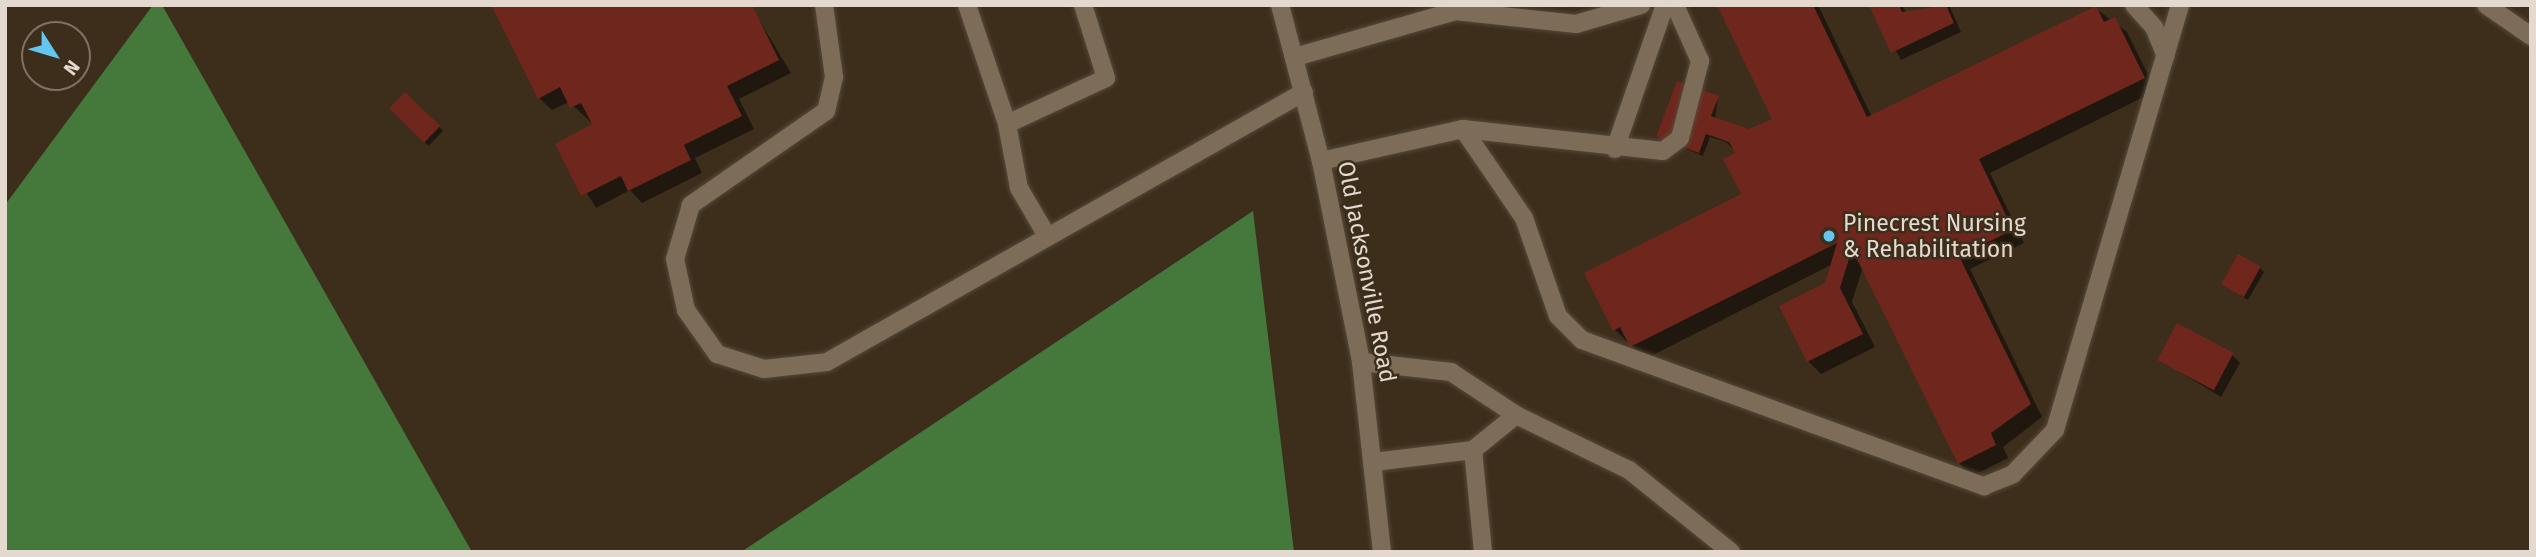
<!DOCTYPE html>
<style>
body{margin:0}
#map{position:relative;width:2536px;height:557px;overflow:hidden;background:#3d2e1c;font-family:"Fira Sans",sans-serif}
div>[style]{position:absolute}
.forest>*{inset:0;background:#45783b}
.shadow>*{inset:0;background:#0007;transform-origin:0 0}
.building>*{inset:0;background:#6f261d;transform-origin:0 0}
.roads{filter:drop-shadow(0 0 2px #564939) drop-shadow(0 0 2px #564939)}
.lane>*{height:18px;margin:-9px;padding:0 9px;transform-origin:9px;border-radius:9px;background:#7d6c58}
.street>*{height:18px;margin:-9px;padding:0 9px;transform-origin:9px;border-radius:9px;background:#7d6c58}
.secondary>*{height:18px;margin:-9px;padding:0 9px;transform-origin:9px;border-radius:9px;background:#7d6c58}
.dots>*{width:19px;height:19px;translate:-50% -50%;box-sizing:border-box;border:4px solid #3d2e1c;border-radius:50%}
span{translate:-50% -50%;white-space:nowrap;text-align:center;line-height:1.15;-webkit-text-stroke:5px #3d2e1c;paint-order:stroke}
.poi-label{font-size:23px;color:#e3d9ce}
.left{translate:0 -50%;text-align:left}
.street-label{font-size:23px;color:#e3d9ce}
.frame{position:absolute;inset:0;border:7px solid #e3d9ce;pointer-events:none}
.north{position:absolute;left:21px;top:21px;width:70px;height:70px;box-sizing:border-box;background:#3d2e1c;border:2px solid #7f7263;border-radius:50%;rotate:127deg;font-size:19px;font-weight:700;line-height:28px;text-align:center;color:#e3d9ce}
.north::after{content:'';display:block;margin:auto;width:24px;height:32px;background:#64c5ee;clip-path:polygon(50% 0,100% 100%,50% 72%,0 100%)}
</style>
<div id="map">
<div class="forest">
<i style="clip-path:polygon(153px 5px,162px 5px,472px 552px,5px 552px,5px 205px)"></i>
<i style="clip-path:polygon(1253px 211px,1294px 552px,741px 552px)"></i>
</div>
<div class="shadow">
<i style="clip-path:polygon(493px 5px,752px 8px,791px 73px,739px 99px,754px 129px,695px 158px,702px 173px,642px 203px,630px 190px,596px 208px,557px 144px,594px 125px,569px 102px,552px 110px,539px 98px)"></i>
<i style="clip-path:polygon(1719px 5px,1818px 5px,1872px 117px,2095px 8px,2127px 32px,2156px 91px,1990px 173px,2024px 243px,1970px 269px,2042px 417px,2003px 447px,2008px 458px,1972px 476px,1959px 463px,1863px 267px,1852px 302px,1875px 347px,1821px 374px,1808px 361px,1833px 264px,1645px 359px,1615px 330px,1744px 195px,1738px 154px,1726px 142px,1710px 137px,1703px 156px,1658px 136px,1718px 97px,1715px 119px,1749px 131px,1774px 119px)"></i>
<i style="clip-path:polygon(1871px 5px,1902px 5px,1906px 12px,1949px 5px,1961px 32px,1901px 60px)"></i>
<i style="left:405px;top:94px;width:53px;height:21px;rotate:44deg"></i>
<i style="clip-path:polygon(2260px 268px,2264px 272px,2248px 300px,2223px 285px)"></i>
<i style="clip-path:polygon(2232px 355px,2240px 363px,2221px 397px,2159px 359px)"></i>
</div>
<div class="building">
<i style="clip-path:polygon(491px 5px,752px 5px,779px 60px,727px 86px,742px 116px,684px 145px,691px 160px,628px 191px,621px 176px,581px 196px,555px 144px,592px 124px,581px 103px,570px 108px,560px 87px,538px 99px)"></i>
<i style="clip-path:polygon(1717px 5px,1813px 5px,1867px 117px,2096px 6px,2104px 22px,2115px 17px,2145px 78px,1979px 159px,2013px 230px,1959px 256px,2031px 404px,1991px 433px,1996px 445px,1958px 464px,1852px 249px,1840px 288px,1863px 334px,1807px 362px,1779px 306px,1825px 283px,1837px 243px,1630px 347px,1620px 327px,1613px 331px,1584px 273px,1741px 194px,1723px 159px,1735px 153px,1729px 142px,1706px 134px,1699px 153px,1656px 137px,1677px 81px,1719px 96px,1711px 116px,1749px 129px,1772px 119px)"></i>
<i style="clip-path:polygon(1869px 5px,1899px 5px,1902px 12px,1946px 5px,1954px 23px,1891px 53px)"></i>
<i style="left:405px;top:92px;width:49px;height:23px;rotate:44deg"></i>
<i style="left:2238px;top:254px;width:26px;height:35px;rotate:29deg"></i>
<i style="left:2177px;top:323px;width:64px;height:42px;rotate:28deg"></i>
</div>
<div class="roads">
<div class="lane">
<i style="left:824px;top:5px;width:73px;rotate:82.1deg"></i>
<i style="left:834px;top:77px;width:35px;rotate:103deg"></i>
<i style="left:826px;top:111px;width:165px;rotate:145.2deg"></i>
<i style="left:691px;top:205px;width:56px;rotate:106.5deg"></i>
<i style="left:675px;top:259px;width:52px;rotate:77.8deg"></i>
<i style="left:686px;top:310px;width:54px;rotate:54.8deg"></i>
<i style="left:717px;top:354px;width:49px;rotate:17.7deg"></i>
<i style="left:764px;top:369px;width:63px;rotate:-6.3deg"></i>
<i style="left:827px;top:362px;width:548px;rotate:-29.51deg"></i>
<i style="left:967px;top:5px;width:126px;rotate:71.4deg"></i>
<i style="left:1007px;top:124px;width:109px;rotate:-24.9deg"></i>
<i style="left:1106px;top:78px;width:77px;rotate:-107.5deg"></i>
<i style="left:2134px;top:5px;width:30px;rotate:48deg"></i>
<i style="left:2154px;top:27px;width:31px;rotate:68deg"></i>
<i style="left:1295px;top:57px;width:166px;rotate:-16deg"></i>
<i style="left:1455px;top:11px;width:122px;rotate:6.1deg"></i>
<i style="left:1576px;top:24px;width:68px;rotate:-16.3deg"></i>
<i style="left:1007px;top:124px;width:65px;rotate:79.4deg"></i>
<i style="left:1019px;top:188px;width:56px;rotate:59.7deg"></i>
<i style="left:1463px;top:129px;width:108px;rotate:55.6deg"></i>
<i style="left:1524px;top:218px;width:104px;rotate:70.9deg"></i>
<i style="left:1558px;top:316px;width:34px;rotate:45deg"></i>
<i style="left:1582px;top:340px;width:428px;rotate:20deg"></i>
<i style="left:1984px;top:486px;width:31px;rotate:-22deg"></i>
<i style="left:2013px;top:474px;width:61px;rotate:-46.3deg"></i>
<i style="left:2055px;top:430px;width:443px;rotate:-73.6deg"></i>
<i style="left:1615px;top:149px;width:152px;rotate:-70.9deg"></i>
<i style="left:1321px;top:161px;width:146px;rotate:-12.7deg"></i>
<i style="left:1463px;top:129px;width:201px;rotate:6.3deg"></i>
<i style="left:1663px;top:151px;width:21px;rotate:-37deg"></i>
<i style="left:1680px;top:138px;width:80px;rotate:-75.4deg"></i>
<i style="left:1700px;top:61px;width:61px;rotate:-114.1deg"></i>
<i style="left:1361px;top:362px;width:91px;rotate:6.3deg"></i>
<i style="left:1451px;top:372px;width:78px;rotate:33.5deg"></i>
<i style="left:1516px;top:415px;width:55px;rotate:140.9deg"></i>
<i style="left:1473px;top:450px;width:100px;rotate:173.1deg"></i>
<i style="left:1516px;top:415px;width:126px;rotate:26deg"></i>
<i style="left:1629px;top:470px;width:131px;rotate:38.8deg"></i>
<i style="left:1473px;top:450px;width:102px;rotate:84.4deg"></i>
</div>
<div class="street">
<i style="left:2486px;top:5px;width:55px;rotate:34.6deg"></i>
</div>
<div class="secondary">
<i style="left:1280px;top:5px;width:161px;rotate:75.3deg"></i>
<i style="left:1321px;top:161px;width:205px;rotate:78.7deg"></i>
<i style="left:1361px;top:362px;width:191px;rotate:83.7deg"></i>
</div>
</div>
<div class="dots">
<i style="left:1829px;top:236px;background:#64c5ee"></i>
</div>
<div class="poi-label">
<span class="left" style="left:1843px;top:236px">Pinecrest Nursing<br>&amp; Rehabilitation</span>
</div>
<div class="street-label">
<span style="left:1367px;top:272px;rotate:79deg">Old Jacksonville Road</span>
</div>
<div class="frame"></div>
<div class="north">N</div>
</div>
